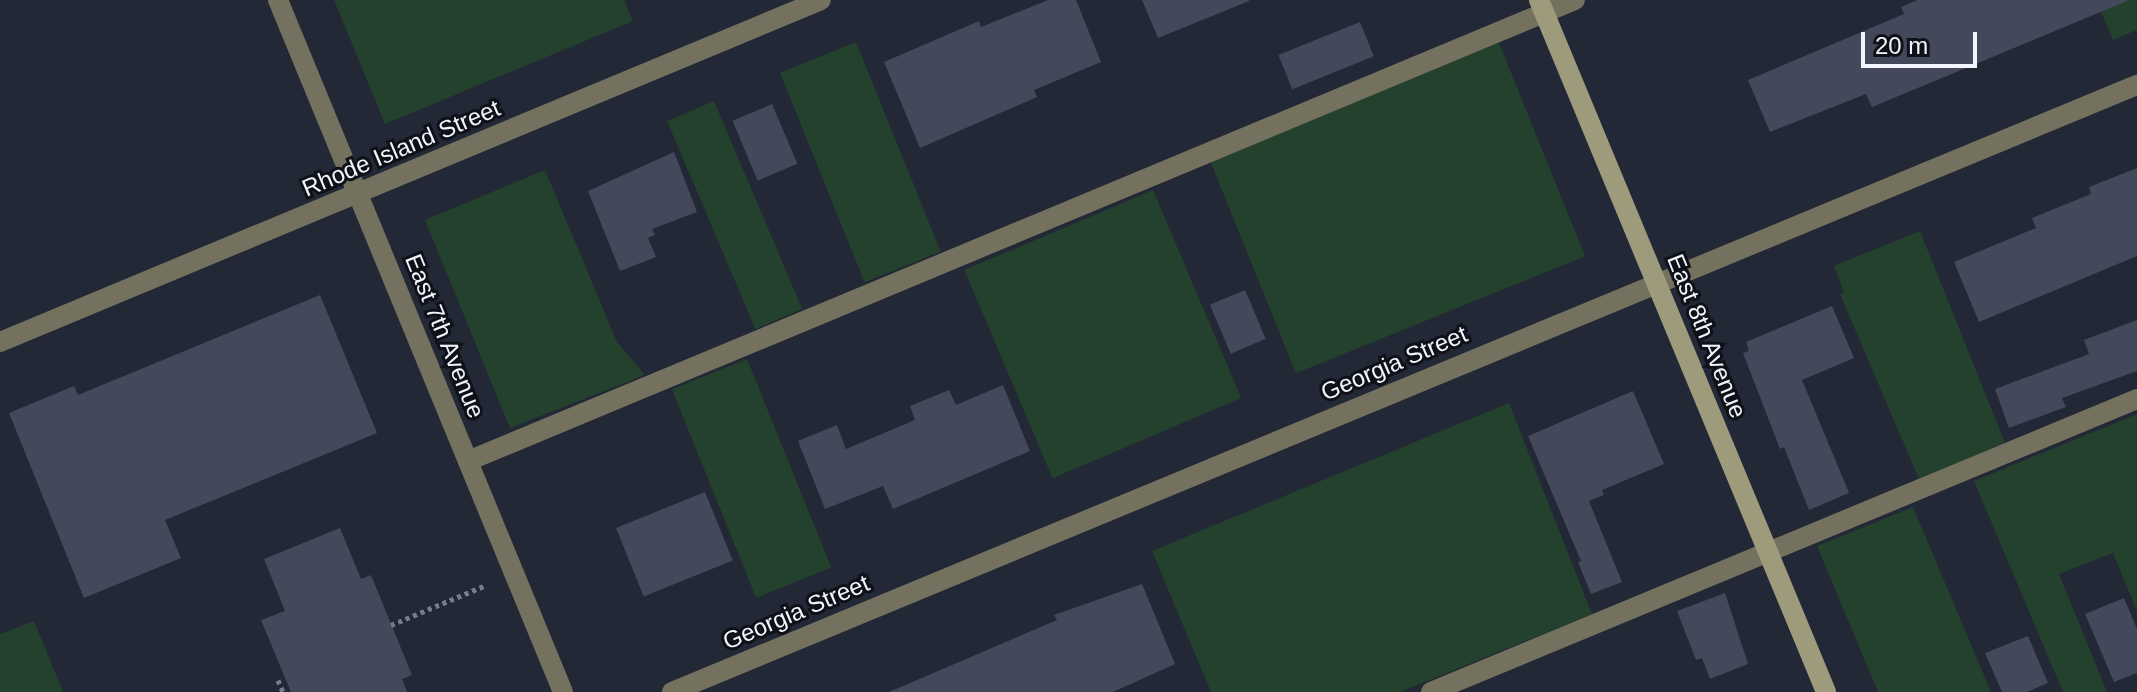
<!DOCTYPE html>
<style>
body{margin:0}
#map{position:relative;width:2137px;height:692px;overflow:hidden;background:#232837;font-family:Helvetica,sans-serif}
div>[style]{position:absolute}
.green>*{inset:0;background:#23412c;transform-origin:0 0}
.building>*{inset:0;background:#43495a;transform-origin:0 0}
.path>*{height:5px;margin-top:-2.5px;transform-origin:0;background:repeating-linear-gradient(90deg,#787c89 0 4px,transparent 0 8px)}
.lane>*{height:20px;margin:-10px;padding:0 10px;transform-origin:10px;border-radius:10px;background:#74715e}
.street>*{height:20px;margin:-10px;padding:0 10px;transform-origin:10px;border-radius:10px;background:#74715e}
.secondary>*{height:20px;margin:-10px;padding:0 10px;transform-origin:10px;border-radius:10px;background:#9e9a7c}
span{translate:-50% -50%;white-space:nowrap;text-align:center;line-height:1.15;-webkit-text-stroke:6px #0f1118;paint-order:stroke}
.street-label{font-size:24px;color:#f2f5fd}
.scale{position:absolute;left:1861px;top:32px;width:116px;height:36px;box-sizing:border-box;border:4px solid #f2f5fd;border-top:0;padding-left:10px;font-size:24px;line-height:28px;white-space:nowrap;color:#f2f5fd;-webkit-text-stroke:6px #0f1118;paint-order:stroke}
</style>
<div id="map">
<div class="green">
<i style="clip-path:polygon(334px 0,624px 0,633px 21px,385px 124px)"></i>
<i style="clip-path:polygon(2096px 0,2137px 0,2137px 30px,2113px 40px)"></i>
<i style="left:856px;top:42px;width:226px;height:82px;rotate:68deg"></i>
<i style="left:1499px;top:43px;width:230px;height:312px;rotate:68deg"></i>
<i style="left:714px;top:101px;width:226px;height:51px;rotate:67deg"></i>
<i style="clip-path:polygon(545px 170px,617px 342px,645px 375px,510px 428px,425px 220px)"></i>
<i style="left:1153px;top:190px;width:226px;height:205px;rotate:67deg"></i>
<i style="clip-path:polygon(1920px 231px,2005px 443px,1919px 479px,1840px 294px,1844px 292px,1834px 266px)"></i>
<i style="left:747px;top:359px;width:225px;height:81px;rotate:68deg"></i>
<i style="clip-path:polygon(1509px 403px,1592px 614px,1400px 692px,1211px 692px,1152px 551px)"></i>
<i style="clip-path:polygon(2137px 414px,2137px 611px,2113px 553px,2059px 574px,2107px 692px,2063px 692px,1974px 481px)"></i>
<i style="clip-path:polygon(1913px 507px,1991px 692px,1878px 692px,1817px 546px)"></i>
<i style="clip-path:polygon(34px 621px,63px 692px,0 692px,0 634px)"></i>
</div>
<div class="building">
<i style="clip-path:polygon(1048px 0,1076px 0,1101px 62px,1034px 90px,1037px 97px,920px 148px,884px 62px,979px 21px,981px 27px)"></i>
<i style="clip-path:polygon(1142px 0,1249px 0,1249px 1px,1158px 38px)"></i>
<i style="clip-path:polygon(1918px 0,2127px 0,2127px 1px,1872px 107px,1866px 94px,1770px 132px,1748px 80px,1904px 14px,1901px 7px)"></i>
<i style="left:1360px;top:22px;width:37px;height:88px;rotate:68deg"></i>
<i style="left:772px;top:104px;width:65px;height:43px;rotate:67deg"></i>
<i style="clip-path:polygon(674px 152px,697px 212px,652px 229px,655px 235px,648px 238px,656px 257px,620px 271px,588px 191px)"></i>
<i style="clip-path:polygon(2137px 168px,2137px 256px,1979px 322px,1954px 262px,2036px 228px,2032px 218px,2091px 194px,2089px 187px)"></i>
<i style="left:1245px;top:290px;width:53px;height:38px;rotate:67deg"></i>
<i style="clip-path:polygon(320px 295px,377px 433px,165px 520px,181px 558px,84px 598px,9px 413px,74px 386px,78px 395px)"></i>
<i style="clip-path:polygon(1832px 306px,1854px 358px,1802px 380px,1849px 493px,1809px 510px,1784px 447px,1780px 449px,1743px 353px,1749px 351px,1746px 342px)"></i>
<i style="clip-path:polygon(2137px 320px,2137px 371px,2062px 398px,2066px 407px,2009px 428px,1995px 389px,2089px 354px,2084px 340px)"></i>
<i style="clip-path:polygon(1003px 385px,1030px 451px,893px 509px,883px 486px,825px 509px,798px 441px,837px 425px,846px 449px,915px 420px,910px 406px,949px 390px,956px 405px)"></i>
<i style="clip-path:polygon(1633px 391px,1664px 464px,1602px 490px,1604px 495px,1589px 501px,1622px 582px,1591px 594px,1578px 562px,1581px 561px,1528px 436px)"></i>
<i style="left:705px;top:492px;width:74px;height:96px;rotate:68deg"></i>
<i style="clip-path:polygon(340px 528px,361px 579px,371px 575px,412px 675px,402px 679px,407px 692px,291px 692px,261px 620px,285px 611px,264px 559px)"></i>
<i style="clip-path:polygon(1142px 584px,1175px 664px,1113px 692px,889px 692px,1057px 620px,1054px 615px)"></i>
<i style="clip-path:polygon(1725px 593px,1748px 664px,1710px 679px,1702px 658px,1696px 660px,1677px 611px)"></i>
<i style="clip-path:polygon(2124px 598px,2137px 629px,2137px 673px,2114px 682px,2085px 614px)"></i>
<i style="clip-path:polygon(2028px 636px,2048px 683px,2027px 692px,2002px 692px,1985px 653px)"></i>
</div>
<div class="path">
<i style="left:391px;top:625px;width:101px;rotate:-22.8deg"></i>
<i style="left:278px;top:680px;width:13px;rotate:67deg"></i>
</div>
<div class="lane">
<i style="left:468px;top:461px;width:1199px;rotate:-22.61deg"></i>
<i style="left:1431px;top:692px;width:764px;rotate:-22.54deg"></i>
</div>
<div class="street">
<i style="left:278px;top:0;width:748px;rotate:67.62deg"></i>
<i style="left:0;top:342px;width:889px;rotate:-22.61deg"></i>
<i style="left:672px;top:692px;width:1586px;rotate:-22.51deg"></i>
</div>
<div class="secondary">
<i style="left:1539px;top:0;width:749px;rotate:67.47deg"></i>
</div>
<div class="street-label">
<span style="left:401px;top:148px;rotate:-23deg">Rhode Island Street</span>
<span style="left:445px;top:336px;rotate:68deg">East 7th Avenue</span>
<span style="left:1707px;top:336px;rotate:68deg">East 8th Avenue</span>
<span style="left:1394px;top:363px;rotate:-23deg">Georgia Street</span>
<span style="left:796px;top:612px;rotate:-23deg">Georgia Street</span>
</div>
<div class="scale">20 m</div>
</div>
